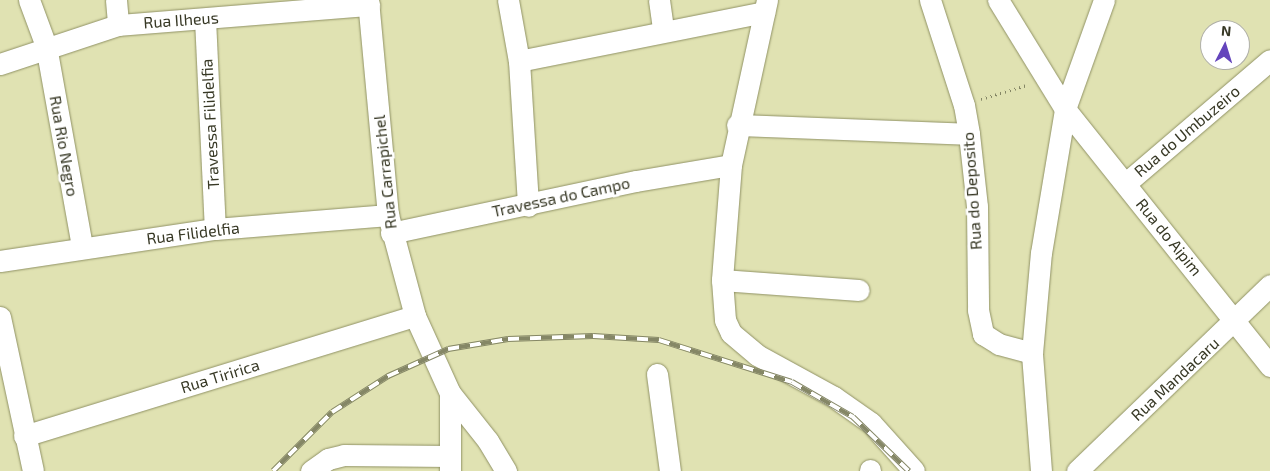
<!DOCTYPE html>
<style>
body{margin:0}
#map{position:relative;width:1270px;height:471px;overflow:hidden;background:#e0e2b2;font-family:"Exo 2",sans-serif}
div>[style]{position:absolute}
.path>*{height:3px;margin-top:-1.5px;transform-origin:0;background:repeating-linear-gradient(90deg,#848665 0 1px,transparent 0 5px)}
.roads{filter:drop-shadow(0 0 1px #909265) drop-shadow(0 0 1px #909265)}
.minor>*{height:21px;margin:-10.5px;padding:0 10.5px;transform-origin:10.5px;border-radius:10.5px;background:#fff}
.rail>*{height:5.5px;margin-top:-2.75px;transform-origin:0;background:repeating-linear-gradient(90deg,#fff 0 11px,#858766 0 22px);box-sizing:border-box;border-block:1px solid #858766}
span{translate:-50% -50%;white-space:nowrap;text-align:center;line-height:1.15;-webkit-text-stroke:5px #fff;paint-order:stroke}
.street-label{font-size:16px;color:#373825}
.north{position:absolute;left:1200px;top:20px;width:50px;height:50px;box-sizing:border-box;background:#fff;border:1px solid #afafa8;border-radius:50%;rotate:5deg;font-size:14px;font-weight:700;line-height:20px;text-align:center;color:#373825}
.north::after{content:'';display:block;margin:auto;width:18px;height:22px;background:#6444bc;clip-path:polygon(50% 0,100% 100%,50% 72%,0 100%)}
</style>
<div id="map">
<div class="path">
<i style="left:981px;top:99px;width:48px;rotate:-16.9deg"></i>
</div>
<div class="roads">
<div class="minor">
<i style="left:29px;top:0;width:49px;rotate:69.7deg"></i>
<i style="left:46px;top:46px;width:204px;rotate:79.8deg"></i>
<i style="left:116px;top:0;width:25px;rotate:85deg"></i>
<i style="left:368px;top:0;width:216px;rotate:84.7deg"></i>
<i style="left:388px;top:215px;width:105px;rotate:75deg"></i>
<i style="left:415px;top:316px;width:85px;rotate:65.6deg"></i>
<i style="left:450px;top:393px;width:61px;rotate:51.6deg"></i>
<i style="left:488px;top:441px;width:35px;rotate:59deg"></i>
<i style="left:508px;top:0;width:62px;rotate:79.8deg"></i>
<i style="left:519px;top:61px;width:145px;rotate:86.4deg"></i>
<i style="left:659px;top:0;width:29px;rotate:82deg"></i>
<i style="left:767px;top:0;width:169px;rotate:102.3deg"></i>
<i style="left:731px;top:165px;width:115px;rotate:94.5deg"></i>
<i style="left:722px;top:280px;width:40px;rotate:85.7deg"></i>
<i style="left:725px;top:320px;width:14px;rotate:65deg"></i>
<i style="left:731px;top:333px;width:34px;rotate:40deg"></i>
<i style="left:757px;top:355px;width:88px;rotate:28.6deg"></i>
<i style="left:834px;top:397px;width:45px;rotate:35.1deg"></i>
<i style="left:871px;top:423px;width:64px;rotate:48.1deg"></i>
<i style="left:930px;top:0;width:110px;rotate:72.1deg"></i>
<i style="left:964px;top:105px;width:29px;rotate:80deg"></i>
<i style="left:969px;top:134px;width:72px;rotate:83.7deg"></i>
<i style="left:977px;top:206px;width:104px;rotate:89.4deg"></i>
<i style="left:978px;top:310px;width:25px;rotate:78deg"></i>
<i style="left:983px;top:334px;width:19px;rotate:32deg"></i>
<i style="left:999px;top:344px;width:34px;rotate:15deg"></i>
<i style="left:998px;top:0;width:128px;rotate:58.4deg"></i>
<i style="left:1065px;top:109px;width:329px;rotate:51.4deg"></i>
<i style="left:205px;top:19px;width:210px;rotate:87.3deg"></i>
<i style="left:519px;top:61px;width:250px;rotate:-11.3deg"></i>
<i style="left:0;top:64px;width:124px;rotate:-18.3deg"></i>
<i style="left:118px;top:25px;width:252px;rotate:-4.6deg"></i>
<i style="left:737px;top:125px;width:232px;rotate:2.2deg"></i>
<i style="left:1126px;top:183px;width:189px;rotate:-40.5deg"></i>
<i style="left:391px;top:233px;width:250px;rotate:-12deg"></i>
<i style="left:636px;top:181px;width:96px;rotate:-9.6deg"></i>
<i style="left:0;top:261px;width:217px;rotate:-8.5deg"></i>
<i style="left:215px;top:229px;width:174px;rotate:-4.6deg"></i>
<i style="left:722px;top:280px;width:137px;rotate:4.2deg"></i>
<i style="left:0;top:317px;width:157px;rotate:77.9deg"></i>
<i style="left:657px;top:374px;width:98px;rotate:82.4deg"></i>
<i style="left:450px;top:393px;width:78px;rotate:90deg"></i>
<i style="left:24px;top:436px;width:409px;rotate:-17.1deg"></i>
<i style="left:870px;top:470px;width:1px;rotate:90deg"></i>
<i style="left:311px;top:471px;width:21px;rotate:-35deg"></i>
<i style="left:328px;top:459px;width:16px;rotate:-14deg"></i>
<i style="left:344px;top:455px;width:106px;rotate:0.5deg"></i>
<i style="left:1041px;top:471px;width:118px;rotate:-94.4deg"></i>
<i style="left:1032px;top:353px;width:100px;rotate:-84.9deg"></i>
<i style="left:1041px;top:253px;width:146px;rotate:-80.5deg"></i>
<i style="left:1065px;top:109px;width:116px;rotate:-70.3deg"></i>
<i style="left:1077px;top:471px;width:268px;rotate:-43.9deg"></i>
</div>
</div>
<div class="rail">
<i style="left:273px;top:471px;width:83px;rotate:-45deg"></i>
<i style="left:332px;top:412px;width:67px;rotate:-32.7deg"></i>
<i style="left:388px;top:376px;width:66px;rotate:-24.2deg"></i>
<i style="left:448px;top:349px;width:61px;rotate:-9.5deg"></i>
<i style="left:508px;top:339px;width:85px;rotate:-2deg"></i>
<i style="left:593px;top:336px;width:66px;rotate:3.5deg"></i>
<i style="left:659px;top:340px;width:139px;rotate:17.5deg"></i>
<i style="left:792px;top:382px;width:70px;rotate:29.8deg"></i>
<i style="left:853px;top:417px;width:78px;rotate:44deg"></i>
</div>
<div class="street-label">
<span style="left:181px;top:20px;rotate:-4deg">Rua Ilheus</span>
<span style="left:210px;top:124px;rotate:-93deg">Travessa Filidelfia</span>
<span style="left:1187px;top:131px;rotate:-40deg">Rua do Umbuzeiro</span>
<span style="left:64px;top:146px;rotate:80deg">Rua Rio Negro</span>
<span style="left:385px;top:172px;rotate:-96deg">Rua Carrapichel</span>
<span style="left:972px;top:191px;rotate:-94deg">Rua do Deposito</span>
<span style="left:561px;top:197px;rotate:-12deg">Travessa do Campo</span>
<span style="left:193px;top:233px;rotate:-7deg">Rua Filidelfia</span>
<span style="left:1169px;top:237px;rotate:51deg">Rua do Aipim</span>
<span style="left:220px;top:376px;rotate:-17deg">Rua Tiririca</span>
<span style="left:1175px;top:379px;rotate:-43deg">Rua Mandacaru</span>
</div>
<div class="north">N</div>
</div>
